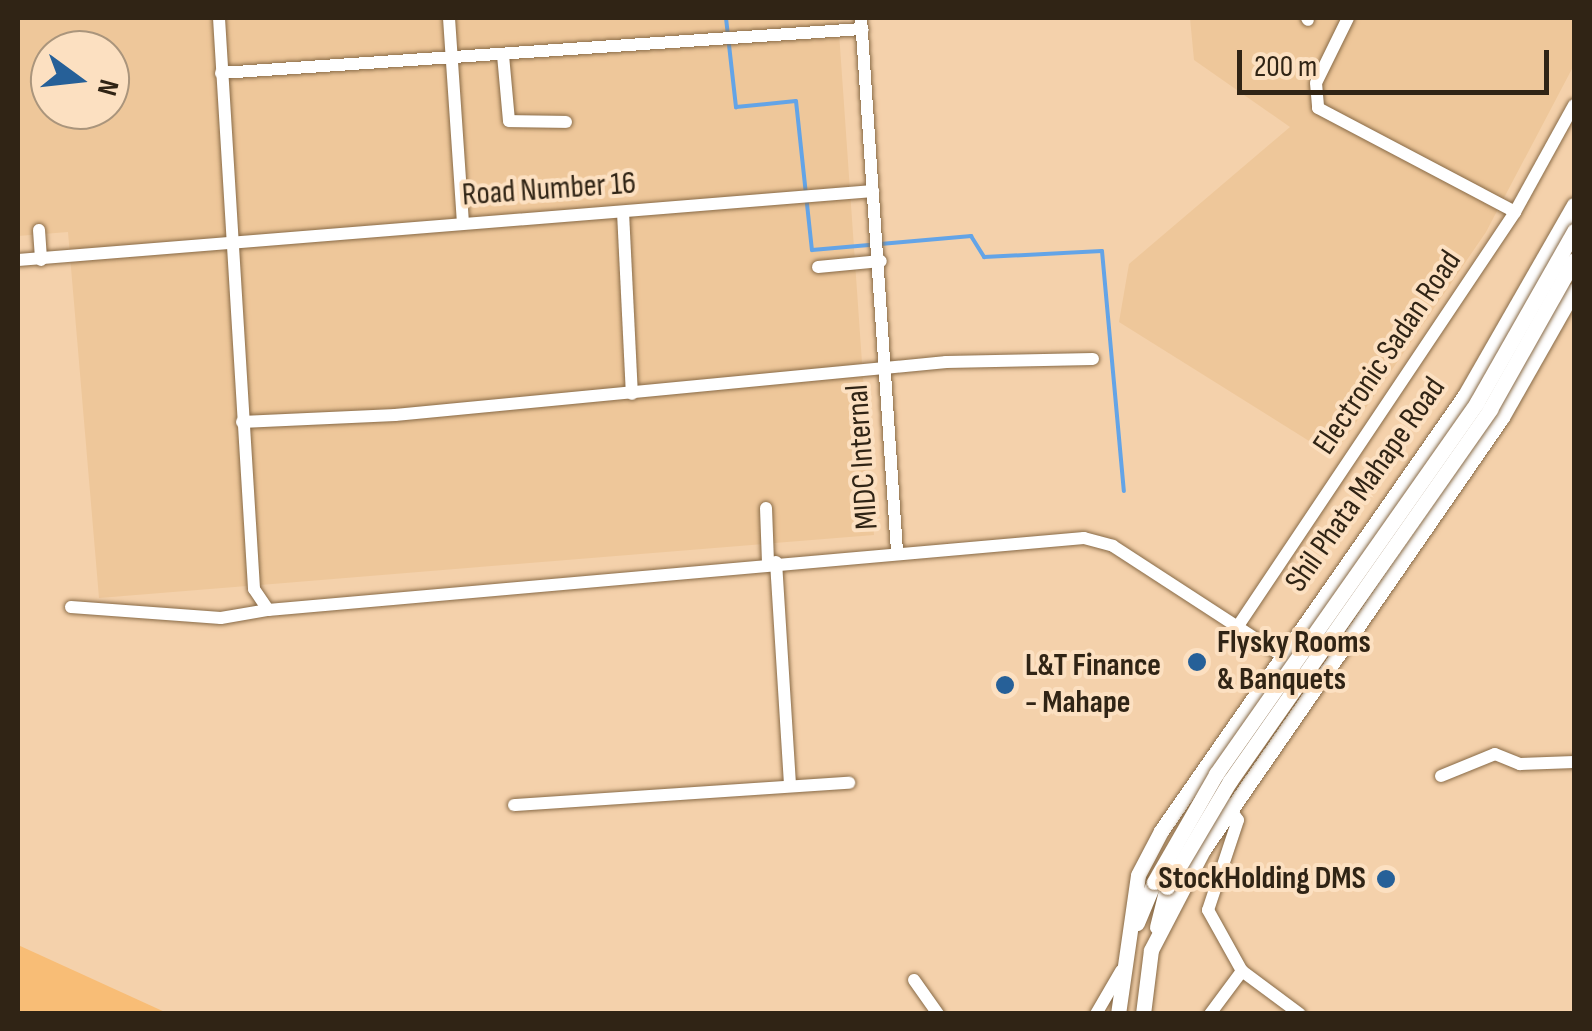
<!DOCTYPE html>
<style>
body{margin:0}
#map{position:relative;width:1592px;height:1031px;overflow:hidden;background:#f4d1ab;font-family:"Sofia Sans Condensed",sans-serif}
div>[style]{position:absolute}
.built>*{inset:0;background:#eec79a}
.green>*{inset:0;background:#f8bd76}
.stream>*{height:4px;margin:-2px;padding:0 2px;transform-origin:2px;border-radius:2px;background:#63a4e7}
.roads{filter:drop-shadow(0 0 2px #886a46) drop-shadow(0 0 2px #886a46)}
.minor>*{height:12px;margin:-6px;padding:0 6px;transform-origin:6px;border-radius:6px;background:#fff}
.major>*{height:15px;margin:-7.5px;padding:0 7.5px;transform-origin:7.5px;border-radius:7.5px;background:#fff}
.bridges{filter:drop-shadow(0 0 2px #886a46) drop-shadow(0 0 2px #886a46)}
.major-bridge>*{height:15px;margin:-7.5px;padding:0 7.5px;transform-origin:7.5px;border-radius:7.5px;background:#fff}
.dots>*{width:28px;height:28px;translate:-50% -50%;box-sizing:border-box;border:5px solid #fce0c1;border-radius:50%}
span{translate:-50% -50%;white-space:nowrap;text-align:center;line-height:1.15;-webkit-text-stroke:8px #fce0c1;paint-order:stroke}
.street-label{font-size:32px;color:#302415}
.poi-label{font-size:32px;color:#302415;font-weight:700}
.left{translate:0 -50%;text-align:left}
.right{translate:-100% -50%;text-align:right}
.frame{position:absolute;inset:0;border:20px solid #302415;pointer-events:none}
.north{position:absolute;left:30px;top:30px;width:100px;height:100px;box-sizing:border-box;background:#fce0c1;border:2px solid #aa957c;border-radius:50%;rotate:105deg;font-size:28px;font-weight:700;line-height:40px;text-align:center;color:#302415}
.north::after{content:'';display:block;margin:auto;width:35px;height:45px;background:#266098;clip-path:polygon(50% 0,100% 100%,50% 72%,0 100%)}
.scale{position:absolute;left:1237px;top:50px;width:312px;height:45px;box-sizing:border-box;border:5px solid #302415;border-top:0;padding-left:12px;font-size:30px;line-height:35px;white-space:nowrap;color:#302415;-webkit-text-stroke:8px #fce0c1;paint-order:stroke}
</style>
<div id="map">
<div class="built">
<i style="clip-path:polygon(evenodd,18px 18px,838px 18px,874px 535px,99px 598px,68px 232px,18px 236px,18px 18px,50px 50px,110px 50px,110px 110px,50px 110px,50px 50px)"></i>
<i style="clip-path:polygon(1190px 18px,1574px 18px,1574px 65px,1486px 232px,1333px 456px,1119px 322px,1129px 264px,1290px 127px,1194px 60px)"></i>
</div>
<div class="green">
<i style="clip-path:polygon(18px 945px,167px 1013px,18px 1013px)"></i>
</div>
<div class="stream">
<i style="left:726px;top:18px;width:90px;rotate:83.6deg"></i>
<i style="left:736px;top:107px;width:60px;rotate:-5.7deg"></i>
<i style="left:796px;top:101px;width:150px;rotate:83.9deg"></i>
<i style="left:812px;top:250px;width:160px;rotate:-5deg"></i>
<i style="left:971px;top:236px;width:25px;rotate:58deg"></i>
<i style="left:984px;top:257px;width:118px;rotate:-2.9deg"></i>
<i style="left:1102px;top:251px;width:241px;rotate:84.8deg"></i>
</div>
<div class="roads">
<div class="minor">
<i style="left:219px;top:18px;width:572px;rotate:86.49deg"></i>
<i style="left:254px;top:589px;width:25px;rotate:56deg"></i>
<i style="left:268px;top:610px;width:819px;rotate:-5.04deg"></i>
<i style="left:1084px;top:538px;width:30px;rotate:15deg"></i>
<i style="left:1113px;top:546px;width:244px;rotate:33deg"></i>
<i style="left:449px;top:18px;width:205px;rotate:86.1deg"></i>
<i style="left:861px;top:18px;width:534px;rotate:86.14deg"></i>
<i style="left:1307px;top:18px;width:2px;rotate:63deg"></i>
<i style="left:1348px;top:18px;width:72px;rotate:116.2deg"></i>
<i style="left:1316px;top:83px;width:25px;rotate:85deg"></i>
<i style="left:1318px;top:108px;width:223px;rotate:27.8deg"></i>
<i style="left:503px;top:55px;width:66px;rotate:84.8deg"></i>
<i style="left:509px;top:121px;width:57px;rotate:1deg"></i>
<i style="left:221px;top:73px;width:643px;rotate:-3.93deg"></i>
<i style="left:623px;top:212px;width:182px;rotate:87.2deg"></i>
<i style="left:39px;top:230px;width:30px;rotate:86deg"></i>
<i style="left:18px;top:260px;width:858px;rotate:-4.61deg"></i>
<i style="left:818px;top:267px;width:63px;rotate:-5.4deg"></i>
<i style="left:242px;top:422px;width:153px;rotate:-2.6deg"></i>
<i style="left:395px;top:415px;width:554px;rotate:-5.49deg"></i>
<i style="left:946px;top:362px;width:147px;rotate:-1.2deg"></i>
<i style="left:766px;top:508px;width:55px;rotate:87.9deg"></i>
<i style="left:776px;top:562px;width:224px;rotate:86.4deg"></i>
<i style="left:71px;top:607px;width:150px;rotate:4.2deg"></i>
<i style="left:221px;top:618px;width:48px;rotate:-9.7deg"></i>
<i style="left:1238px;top:626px;width:498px;rotate:-56.2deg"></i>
<i style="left:1515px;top:212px;width:122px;rotate:-61.1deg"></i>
<i style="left:1441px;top:776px;width:58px;rotate:-22.2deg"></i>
<i style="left:1495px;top:754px;width:27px;rotate:22deg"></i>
<i style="left:1520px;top:764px;width:54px;rotate:-2.1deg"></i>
<i style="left:1225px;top:801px;width:23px;rotate:56deg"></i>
<i style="left:1238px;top:820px;width:95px;rotate:108.4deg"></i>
<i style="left:1208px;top:910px;width:70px;rotate:60.9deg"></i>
<i style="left:1242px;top:971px;width:72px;rotate:36.6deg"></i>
<i style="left:514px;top:805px;width:336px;rotate:-3.8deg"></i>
<i style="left:914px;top:980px;width:42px;rotate:54.8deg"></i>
<i style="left:1096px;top:1014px;width:50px;rotate:-59.8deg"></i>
<i style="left:1210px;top:1014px;width:54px;rotate:-53.3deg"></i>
</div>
<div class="major">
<i style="left:1137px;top:923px;width:44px;rotate:-67.5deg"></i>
<i style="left:1157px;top:927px;width:41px;rotate:-76deg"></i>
<i style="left:1118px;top:1014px;width:140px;rotate:-81.8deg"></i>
<i style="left:1138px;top:875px;width:50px;rotate:-62.4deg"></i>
<i style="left:1161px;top:831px;width:532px;rotate:-55.11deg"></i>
<i style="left:1465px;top:395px;width:219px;rotate:-60.2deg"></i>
<i style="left:1143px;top:1014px;width:64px;rotate:-82.9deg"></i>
<i style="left:1151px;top:950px;width:113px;rotate:-62.5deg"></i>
<i style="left:1203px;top:850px;width:526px;rotate:-55.37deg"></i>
<i style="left:1502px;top:417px;width:146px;rotate:-60.4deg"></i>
</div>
</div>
<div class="bridges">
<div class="major-bridge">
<i style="left:1154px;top:882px;width:125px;rotate:-60.1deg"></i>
<i style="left:1216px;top:774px;width:454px;rotate:-54.9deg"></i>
<i style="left:1477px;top:402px;width:197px;rotate:-60.4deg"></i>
<i style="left:1167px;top:887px;width:123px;rotate:-59.3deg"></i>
<i style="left:1230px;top:781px;width:454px;rotate:-55deg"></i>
<i style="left:1490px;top:409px;width:171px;rotate:-60.6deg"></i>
</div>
</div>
<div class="dots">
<i style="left:1197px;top:662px;background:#266098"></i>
<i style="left:1005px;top:685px;background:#266098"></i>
<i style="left:1386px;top:879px;background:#266098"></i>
</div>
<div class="street-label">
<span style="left:549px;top:190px;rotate:-4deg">Road Number 16</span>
<span style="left:1388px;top:353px;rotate:-56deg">Electronic Sadan Road</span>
<span style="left:863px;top:457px;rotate:-94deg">MIDC Internal</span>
<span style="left:1366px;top:485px;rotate:-55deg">Shil Phata Mahape Road</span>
</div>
<div class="poi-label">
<span class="left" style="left:1217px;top:662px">Flysky Rooms<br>&amp; Banquets</span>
<span class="left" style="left:1025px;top:685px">L&amp;T Finance<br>- Mahape</span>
<span class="right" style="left:1366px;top:879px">StockHolding DMS</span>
</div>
<div class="frame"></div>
<div class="north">N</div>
<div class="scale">200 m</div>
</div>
